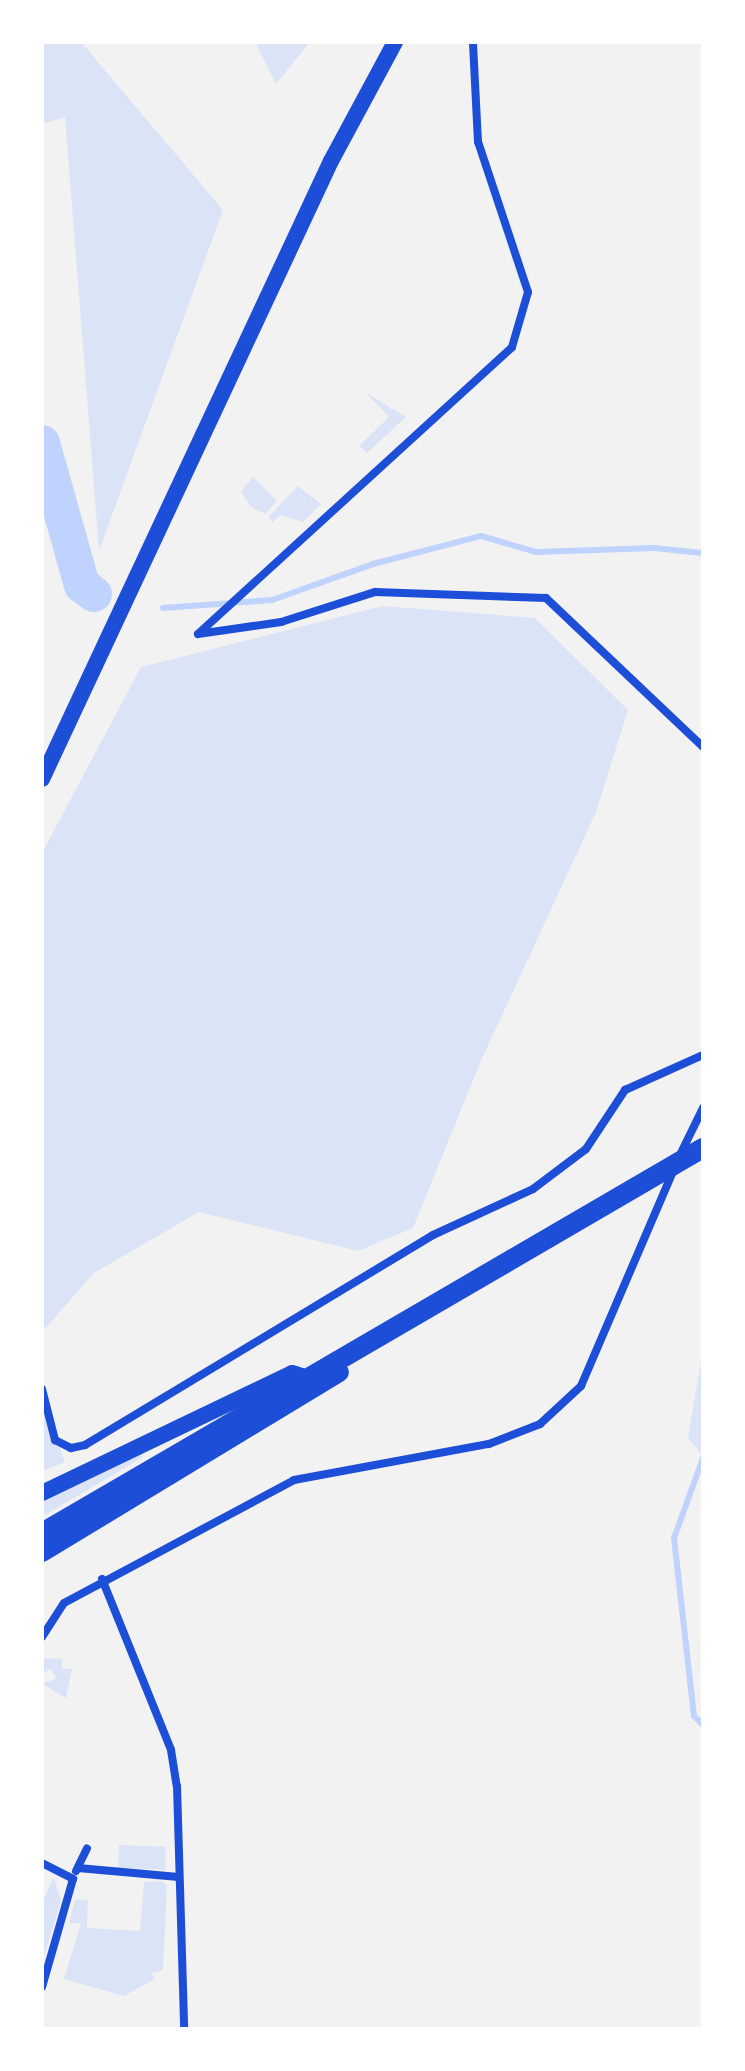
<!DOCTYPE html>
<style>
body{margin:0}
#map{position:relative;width:745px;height:2071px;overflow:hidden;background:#f2f2f2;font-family:Cabin,sans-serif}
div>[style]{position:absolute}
.green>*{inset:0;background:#dbe4f7;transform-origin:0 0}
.stream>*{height:6px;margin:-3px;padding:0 3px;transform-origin:3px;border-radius:3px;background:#bfd3fe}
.river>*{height:36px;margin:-18px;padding:0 18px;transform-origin:18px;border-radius:18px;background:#bfd3fe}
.minor>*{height:8px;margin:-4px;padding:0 4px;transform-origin:4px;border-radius:4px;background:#1d4ed8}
.secondary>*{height:16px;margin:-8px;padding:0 8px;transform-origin:8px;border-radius:8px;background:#1d4ed8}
.primary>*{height:20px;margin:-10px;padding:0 10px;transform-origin:10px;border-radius:10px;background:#1d4ed8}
span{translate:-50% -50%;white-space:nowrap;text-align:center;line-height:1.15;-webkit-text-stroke:8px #fff;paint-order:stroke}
.frame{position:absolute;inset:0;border:44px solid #fff;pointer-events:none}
</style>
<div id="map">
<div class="green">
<i style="clip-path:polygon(42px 42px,81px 42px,223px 210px,99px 551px,65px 117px,42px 124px)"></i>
<i style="clip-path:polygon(255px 42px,310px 42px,276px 84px)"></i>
<i style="clip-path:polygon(365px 392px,406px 417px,367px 453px,359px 446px,389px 417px)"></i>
<i style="clip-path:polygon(253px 477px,277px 501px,265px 514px,250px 506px,241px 491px)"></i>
<i style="clip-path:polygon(298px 486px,321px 504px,303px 522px,280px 515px,272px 523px,269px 516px)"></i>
<i style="clip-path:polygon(383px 606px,535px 618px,628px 710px,596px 812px,480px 1063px,413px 1228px,358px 1251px,199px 1212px,94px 1273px,42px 1332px,42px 853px,141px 667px)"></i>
<i style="clip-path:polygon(703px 1350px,703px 1456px,688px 1438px)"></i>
<i style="clip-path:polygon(42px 1397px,65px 1462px,42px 1471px)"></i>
<i style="clip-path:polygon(141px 1453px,143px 1457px,42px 1517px,42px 1497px)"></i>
<i style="clip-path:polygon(42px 1658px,62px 1659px,62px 1669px,72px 1669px,66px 1698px,42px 1684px,57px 1678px,50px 1669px,42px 1674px)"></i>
<i style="left:119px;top:1845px;width:47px;height:23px;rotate:2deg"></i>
<i style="clip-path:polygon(54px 1877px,61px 1901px,43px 1960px,42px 1903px)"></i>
<i style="clip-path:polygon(162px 1881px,167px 1885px,163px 1970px,152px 1973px,155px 1979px,124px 1996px,64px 1979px,81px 1923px,69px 1923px,75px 1899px,88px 1900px,87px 1928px,140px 1931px,144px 1882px)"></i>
</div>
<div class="stream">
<i style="left:163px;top:608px;width:109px;rotate:-4.2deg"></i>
<i style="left:272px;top:600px;width:107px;rotate:-19.6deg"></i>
<i style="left:373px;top:564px;width:112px;rotate:-14.5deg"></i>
<i style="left:481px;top:536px;width:57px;rotate:16.2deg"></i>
<i style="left:536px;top:552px;width:118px;rotate:-1.9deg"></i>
<i style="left:654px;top:548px;width:49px;rotate:5.8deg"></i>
<i style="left:703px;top:1458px;width:85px;rotate:109.9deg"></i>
<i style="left:674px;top:1538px;width:179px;rotate:83.6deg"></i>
<i style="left:694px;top:1716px;width:13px;rotate:45deg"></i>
</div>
<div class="river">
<i style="left:42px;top:443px;width:148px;rotate:74.3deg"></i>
<i style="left:82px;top:585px;width:15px;rotate:37deg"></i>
</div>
<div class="minor">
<i style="left:198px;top:634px;width:425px;rotate:-42.4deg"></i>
<i style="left:512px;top:347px;width:57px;rotate:-73.8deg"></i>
<i style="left:528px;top:292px;width:158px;rotate:-108.4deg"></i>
<i style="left:478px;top:142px;width:100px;rotate:-92.9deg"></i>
<i style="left:198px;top:634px;width:84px;rotate:-8.2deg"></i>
<i style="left:281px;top:622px;width:99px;rotate:-17.7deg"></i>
<i style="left:375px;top:592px;width:171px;rotate:2deg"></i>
<i style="left:546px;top:598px;width:216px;rotate:43.5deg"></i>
<i style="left:679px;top:1157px;width:55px;rotate:-63.9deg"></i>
<i style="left:42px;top:1389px;width:53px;rotate:75.7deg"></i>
<i style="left:55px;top:1440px;width:18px;rotate:27deg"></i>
<i style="left:71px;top:1448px;width:14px;rotate:-12deg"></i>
<i style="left:85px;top:1445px;width:406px;rotate:-31.1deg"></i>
<i style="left:433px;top:1235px;width:110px;rotate:-24.7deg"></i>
<i style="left:533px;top:1189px;width:66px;rotate:-37deg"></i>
<i style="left:586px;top:1149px;width:71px;rotate:-56.5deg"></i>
<i style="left:625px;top:1090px;width:85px;rotate:-24.2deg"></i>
<i style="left:102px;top:1579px;width:184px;rotate:68deg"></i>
<i style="left:171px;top:1750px;width:36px;rotate:81deg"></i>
<i style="left:177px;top:1786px;width:243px;rotate:88.3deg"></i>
<i style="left:42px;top:1637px;width:40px;rotate:-57.1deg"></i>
<i style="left:64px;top:1603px;width:261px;rotate:-28.1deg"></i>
<i style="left:294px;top:1480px;width:198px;rotate:-10.5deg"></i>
<i style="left:489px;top:1444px;width:55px;rotate:-21.4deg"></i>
<i style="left:540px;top:1424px;width:56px;rotate:-42.8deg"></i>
<i style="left:581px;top:1386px;width:236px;rotate:-66.8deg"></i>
<i style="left:42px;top:1863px;width:35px;rotate:27deg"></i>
<i style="left:73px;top:1879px;width:112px;rotate:106deg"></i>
<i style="left:78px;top:1868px;width:101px;rotate:5.1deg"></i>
<i style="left:76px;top:1871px;width:25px;rotate:-64deg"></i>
</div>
<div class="secondary">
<i style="left:42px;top:779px;width:682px;rotate:-64.94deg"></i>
<i style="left:331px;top:161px;width:135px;rotate:-61.7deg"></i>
<i style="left:42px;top:1493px;width:277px;rotate:-25.6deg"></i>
<i style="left:292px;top:1373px;width:14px;rotate:17deg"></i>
</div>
<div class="primary">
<i style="left:42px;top:1533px;width:765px;rotate:-30.22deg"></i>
<i style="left:42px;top:1552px;width:347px;rotate:-31.2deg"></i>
</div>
<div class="frame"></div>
</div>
